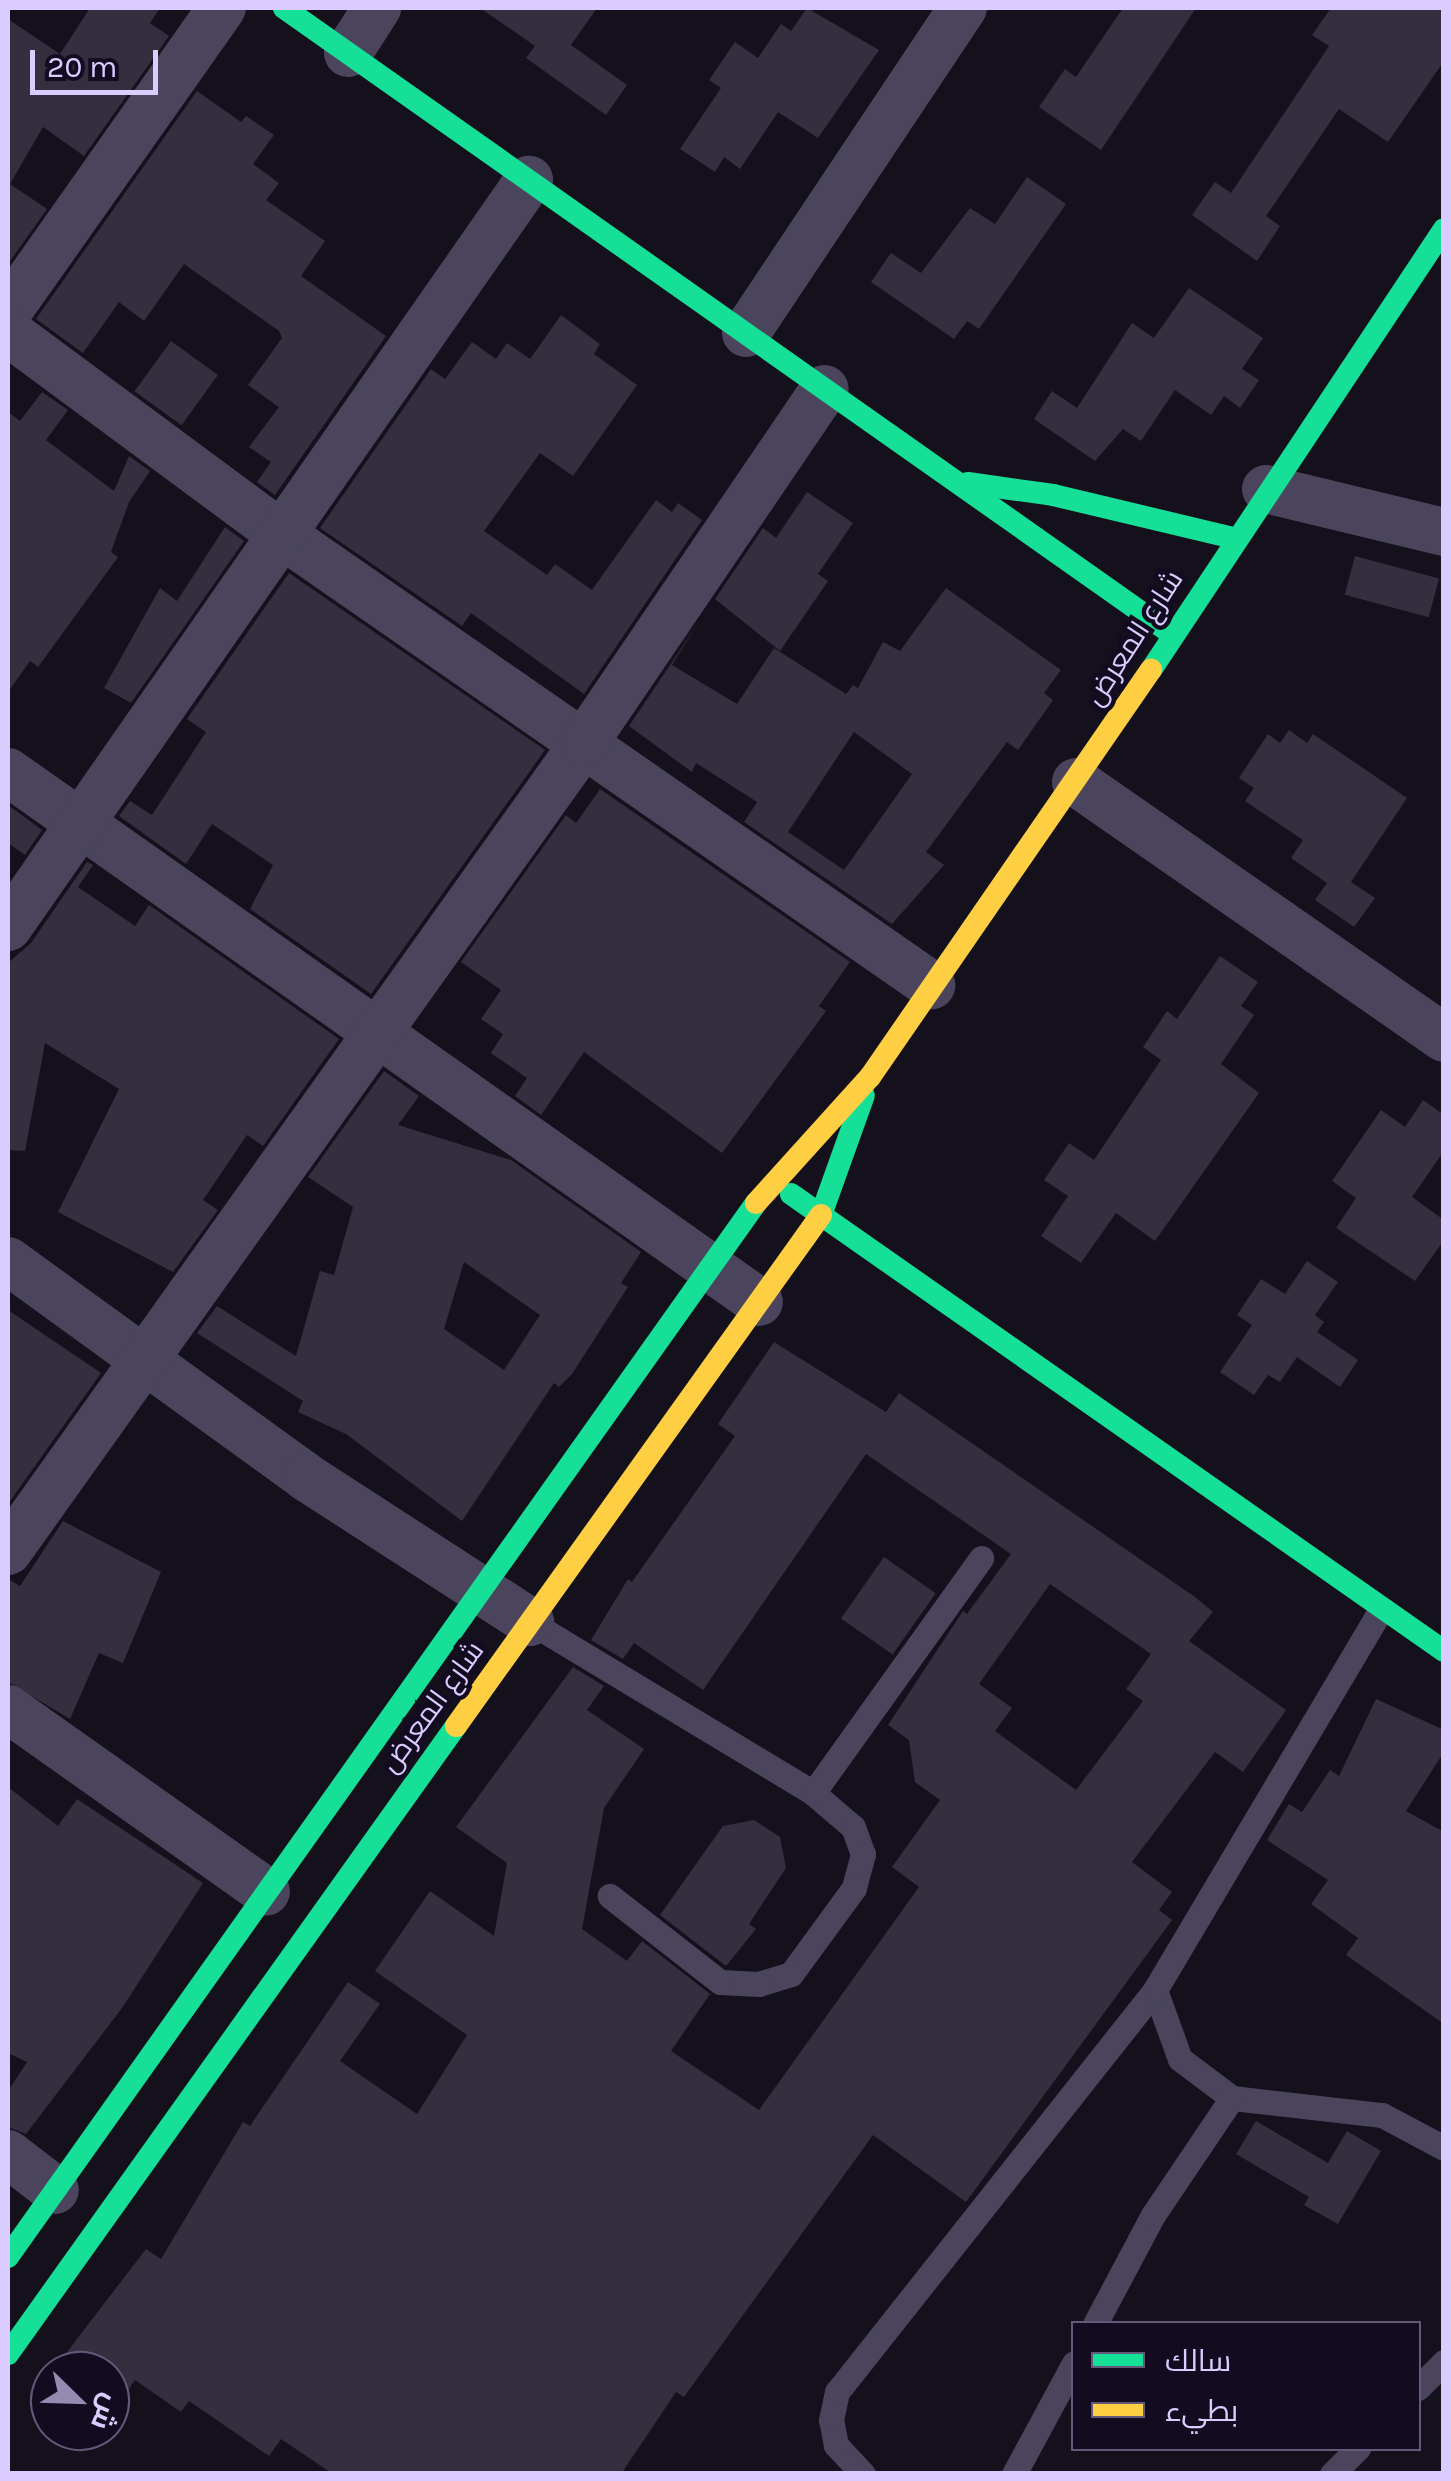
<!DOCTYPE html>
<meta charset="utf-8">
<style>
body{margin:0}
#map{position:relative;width:1451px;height:2481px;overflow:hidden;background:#14111c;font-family:Karla,Cairo,sans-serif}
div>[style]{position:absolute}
.building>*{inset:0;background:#342e3f;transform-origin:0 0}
.lane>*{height:25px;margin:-12.5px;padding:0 12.5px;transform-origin:12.5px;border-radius:12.5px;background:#4a455d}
.street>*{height:48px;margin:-24px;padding:0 24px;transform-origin:24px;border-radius:24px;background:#4a455d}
.fast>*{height:22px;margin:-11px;padding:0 11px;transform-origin:11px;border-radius:11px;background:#16e098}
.slow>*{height:22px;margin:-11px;padding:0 11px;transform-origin:11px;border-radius:11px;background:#ffcf43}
span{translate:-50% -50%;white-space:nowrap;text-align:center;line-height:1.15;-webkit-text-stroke:9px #130c21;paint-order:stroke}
.street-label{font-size:28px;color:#dbccff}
.frame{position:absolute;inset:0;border:10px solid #dbccff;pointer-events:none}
.legend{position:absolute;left:1071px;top:2321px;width:350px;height:130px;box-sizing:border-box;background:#130c21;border:2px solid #63597a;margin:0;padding:12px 18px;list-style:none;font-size:30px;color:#dbccff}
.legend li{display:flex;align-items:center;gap:20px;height:50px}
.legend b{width:50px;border:2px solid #63597a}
.north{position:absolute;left:30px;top:2351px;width:100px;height:100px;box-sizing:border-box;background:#130c21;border:2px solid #63597a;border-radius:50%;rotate:113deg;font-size:28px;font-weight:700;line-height:40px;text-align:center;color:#dbccff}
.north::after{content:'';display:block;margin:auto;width:35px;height:45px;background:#958bb0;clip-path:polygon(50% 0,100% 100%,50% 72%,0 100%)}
.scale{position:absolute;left:30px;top:50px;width:128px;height:45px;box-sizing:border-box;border:5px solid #dbccff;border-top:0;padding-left:12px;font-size:30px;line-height:35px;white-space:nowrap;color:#dbccff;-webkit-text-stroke:8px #130c21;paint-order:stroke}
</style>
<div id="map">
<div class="building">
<i style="clip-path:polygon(90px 8px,160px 8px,150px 23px,169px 36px,84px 156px,43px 127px,10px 184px,47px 209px,8px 264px,8px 19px,60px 54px)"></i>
<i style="clip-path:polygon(480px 8px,597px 8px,571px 45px,627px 85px,606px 115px,526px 58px,535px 46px)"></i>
<i style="clip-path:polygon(807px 8px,879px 50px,818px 138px,778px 112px,740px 169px,724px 157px,715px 172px,680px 149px,721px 88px,709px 80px,735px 42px,758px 58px,781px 24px,791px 31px)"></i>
<i style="clip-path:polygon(1123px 8px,1196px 8px,1101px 150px,1039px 107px,1065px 69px,1076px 77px)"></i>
<i style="clip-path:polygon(1331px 8px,1444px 8px,1444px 61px,1388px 142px,1339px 109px,1266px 216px,1280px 226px,1257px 261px,1192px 215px,1215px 182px,1231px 193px,1329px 46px,1312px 35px)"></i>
<i style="clip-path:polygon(197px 91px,241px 122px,246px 116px,274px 135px,253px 164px,279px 183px,266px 200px,325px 241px,301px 276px,386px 336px,275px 495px,257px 482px,271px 462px,249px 447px,279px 407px,248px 385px,282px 338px,279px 331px,184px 264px,144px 321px,119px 302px,83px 353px,36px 319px)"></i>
<i style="clip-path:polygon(1027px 177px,1066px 204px,979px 329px,967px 321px,954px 339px,871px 282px,891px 253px,921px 273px,970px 208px,995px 224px)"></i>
<i style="clip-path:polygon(1189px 288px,1263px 338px,1242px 369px,1259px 380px,1240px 408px,1224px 396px,1211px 415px,1175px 390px,1141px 441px,1123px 429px,1095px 461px,1034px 419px,1052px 391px,1077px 408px,1132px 323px,1154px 338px)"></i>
<i style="clip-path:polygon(561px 315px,600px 344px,594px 354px,637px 385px,573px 476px,540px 453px,484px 531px,547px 575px,555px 564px,592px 590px,656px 500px,672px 512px,678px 503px,702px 520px,584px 694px,471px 613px,462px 626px,320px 528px,431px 369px,445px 379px,472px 342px,496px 359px,507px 343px,530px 359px)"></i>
<i style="left:171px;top:341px;width:58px;height:62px;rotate:36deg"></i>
<i style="clip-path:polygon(42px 392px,68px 410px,46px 440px,114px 491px,129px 456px,150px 471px,129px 502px,111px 552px,118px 557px,38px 667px,30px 661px,8px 692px,8px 412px,20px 421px)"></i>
<i style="clip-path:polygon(807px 492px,853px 523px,818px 574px,828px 581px,780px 651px,715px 599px,763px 528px,776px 538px)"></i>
<i style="clip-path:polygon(225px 527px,244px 541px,131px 703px,104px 688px,160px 588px,177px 601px)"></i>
<i style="left:1355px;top:556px;width:87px;height:40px;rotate:15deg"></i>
<i style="clip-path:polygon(289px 573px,545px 750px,371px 994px,250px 909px,273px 865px,212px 824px,186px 864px,119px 816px,130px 801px,152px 815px,206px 732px,187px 719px)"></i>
<i style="clip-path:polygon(evenodd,946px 588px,1061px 670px,1044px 693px,1053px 700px,1018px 750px,1007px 742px,926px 852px,944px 865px,892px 924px,744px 822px,757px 802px,696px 763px,692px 772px,629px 726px,699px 622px,672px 665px,737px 704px,774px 648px,846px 694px,853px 685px,858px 688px,883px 642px,900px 651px,946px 588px,854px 732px,912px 774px,844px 870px,788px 832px,854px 732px)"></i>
<i style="clip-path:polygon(1289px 730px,1307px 743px,1313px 734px,1407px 798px,1351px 882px,1375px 898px,1354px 927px,1315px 900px,1327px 883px,1291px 858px,1303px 840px,1245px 801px,1254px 788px,1239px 778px,1268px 734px,1280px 743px)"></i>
<i style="clip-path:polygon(600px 789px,850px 962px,819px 1006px,826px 1011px,722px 1153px,584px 1052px,541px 1115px,515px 1096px,527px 1078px,491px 1053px,503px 1034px,481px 1019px,501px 990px,461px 962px,566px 815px,576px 823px)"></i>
<i style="clip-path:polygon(8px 805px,42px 830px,25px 855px,8px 843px)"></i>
<i style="clip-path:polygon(87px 862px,93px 865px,78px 887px,135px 926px,149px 905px,339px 1039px,263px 1146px,247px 1135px,203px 1200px,218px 1210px,173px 1272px,58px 1212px,119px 1089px,45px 1043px,25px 1151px,8px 1150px,8px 963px,31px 943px)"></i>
<i style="clip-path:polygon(1220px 956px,1258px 982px,1241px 1006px,1254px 1015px,1221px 1064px,1259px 1093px,1155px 1241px,1116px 1213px,1081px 1263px,1041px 1236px,1068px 1196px,1044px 1180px,1069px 1143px,1094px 1160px,1161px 1060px,1143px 1047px,1167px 1011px,1177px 1019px)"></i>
<i style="clip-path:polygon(evenodd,384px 1071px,419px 1096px,398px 1125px,511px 1160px,641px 1252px,621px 1283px,628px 1287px,572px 1374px,559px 1387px,554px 1383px,462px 1521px,346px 1434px,298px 1412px,303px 1401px,197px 1333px,217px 1306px,296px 1356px,320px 1271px,334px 1275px,353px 1207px,308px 1177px,384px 1071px,464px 1262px,540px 1315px,504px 1370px,444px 1329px,464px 1262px)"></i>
<i style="clip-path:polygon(1423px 1100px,1444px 1115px,1444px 1151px,1412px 1197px,1444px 1220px,1444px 1240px,1415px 1281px,1336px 1228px,1356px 1198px,1332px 1181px,1381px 1110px,1405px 1127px)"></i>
<i style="clip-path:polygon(1307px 1261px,1338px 1282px,1315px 1315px,1324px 1322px,1317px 1332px,1358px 1360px,1340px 1387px,1297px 1357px,1280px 1382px,1268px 1375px,1254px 1395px,1220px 1372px,1252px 1325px,1237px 1315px,1261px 1279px,1285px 1294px)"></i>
<i style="clip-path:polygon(8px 1310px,101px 1373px,8px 1504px)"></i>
<i style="clip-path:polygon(evenodd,774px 1342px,886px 1412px,899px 1393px,1195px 1597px,1213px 1612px,1189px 1641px,1286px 1710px,1243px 1772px,1215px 1752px,1132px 1862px,1172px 1892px,1159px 1910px,1172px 1920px,966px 2202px,873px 2135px,684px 2397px,676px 2392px,621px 2474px,333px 2474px,281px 2439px,269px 2456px,189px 2401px,181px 2412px,135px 2380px,110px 2417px,110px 2371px,54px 2369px,146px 2249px,161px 2259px,243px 2122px,250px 2126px,348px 1982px,380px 2004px,340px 2061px,417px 2114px,467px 2035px,375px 1971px,430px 1891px,494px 1936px,507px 1863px,456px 1827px,573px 1667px,604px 1686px,587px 1710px,644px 1749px,604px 1808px,582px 1929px,627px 1961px,642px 1941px,710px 1994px,671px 2051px,759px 2110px,919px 1887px,892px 1867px,940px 1800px,915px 1782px,909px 1740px,888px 1725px,963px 1611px,967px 1614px,1011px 1554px,866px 1454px,703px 1690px,634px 1643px,623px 1659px,591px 1640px,628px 1579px,632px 1582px,735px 1436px,718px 1424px,774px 1342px,1050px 1584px,1151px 1654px,1126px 1689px,1143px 1701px,1076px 1790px,995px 1731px,1012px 1708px,979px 1684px,1050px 1584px)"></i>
<i style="clip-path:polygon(63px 1521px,161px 1572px,123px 1663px,99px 1653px,70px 1719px,8px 1682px,8px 1579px,20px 1586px)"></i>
<i style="left:884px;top:1557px;width:63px;height:75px;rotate:35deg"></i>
<i style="clip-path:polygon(1376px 1699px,1444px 1730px,1444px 1752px,1406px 1811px,1444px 1832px,1444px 2024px,1346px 1955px,1358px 1938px,1311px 1904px,1328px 1880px,1267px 1840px,1289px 1804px,1302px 1812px,1330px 1770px,1339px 1776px)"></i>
<i style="clip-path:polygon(8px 1787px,58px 1826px,77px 1799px,203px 1883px,122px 2008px,26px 2134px,8px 2127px,8px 2091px,27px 2062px,8px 2053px)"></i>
<i style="clip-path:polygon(754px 1820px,780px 1837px,786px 1868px,749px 1924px,756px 1929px,726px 1966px,660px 1915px,723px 1826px)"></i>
<i style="clip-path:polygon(1256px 2121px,1328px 2163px,1347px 2131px,1381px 2151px,1338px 2224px,1304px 2205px,1309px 2197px,1236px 2154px)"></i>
</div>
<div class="lane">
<i style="left:530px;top:1622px;width:331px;rotate:31.1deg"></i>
<i style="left:813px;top:1793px;width:52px;rotate:40.4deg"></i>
<i style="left:853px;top:1827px;width:29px;rotate:70deg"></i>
<i style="left:863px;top:1854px;width:35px;rotate:105deg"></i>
<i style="left:854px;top:1888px;width:107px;rotate:126.2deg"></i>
<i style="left:791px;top:1974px;width:34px;rotate:163deg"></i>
<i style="left:759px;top:1984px;width:39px;rotate:-177deg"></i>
<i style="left:720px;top:1982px;width:140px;rotate:-142deg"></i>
<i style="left:813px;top:1793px;width:289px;rotate:-54.4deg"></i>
<i style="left:1155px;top:1990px;width:73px;rotate:70.1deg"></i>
<i style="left:1180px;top:2059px;width:65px;rotate:36.9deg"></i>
<i style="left:1232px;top:2098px;width:151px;rotate:6.5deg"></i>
<i style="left:1382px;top:2115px;width:70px;rotate:28deg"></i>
<i style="left:1095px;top:2324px;width:123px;rotate:-62deg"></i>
<i style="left:1153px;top:2215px;width:141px;rotate:-56deg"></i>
<i style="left:1418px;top:2388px;width:37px;rotate:-45deg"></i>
<i style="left:863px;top:2474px;width:40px;rotate:-133deg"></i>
<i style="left:836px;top:2445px;width:25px;rotate:-101deg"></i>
<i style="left:831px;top:2420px;width:29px;rotate:-78deg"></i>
<i style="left:837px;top:2392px;width:513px;rotate:-51.65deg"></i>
<i style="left:1155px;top:1990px;width:443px;rotate:-59.3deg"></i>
<i style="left:1014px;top:2474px;width:126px;rotate:-61.6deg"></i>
<i style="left:1332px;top:2474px;width:37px;rotate:-45deg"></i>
</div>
<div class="street">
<i style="left:348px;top:53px;width:54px;rotate:-57.2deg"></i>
<i style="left:8px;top:311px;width:371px;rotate:-54.8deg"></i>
<i style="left:8px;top:332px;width:343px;rotate:36.5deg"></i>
<i style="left:284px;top:536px;width:788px;rotate:34.76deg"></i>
<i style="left:746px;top:333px;width:391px;rotate:-56.3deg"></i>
<i style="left:1266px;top:489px;width:183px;rotate:13.6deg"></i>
<i style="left:8px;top:772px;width:919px;rotate:35.21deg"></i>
<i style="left:1076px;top:782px;width:448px;rotate:34.8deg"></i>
<i style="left:8px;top:927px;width:911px;rotate:-55.11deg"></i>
<i style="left:8px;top:1261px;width:368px;rotate:35.9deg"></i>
<i style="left:306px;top:1477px;width:267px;rotate:32.9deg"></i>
<i style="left:8px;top:1551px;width:992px;rotate:-54.52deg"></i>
<i style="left:584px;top:743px;width:428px;rotate:-55.8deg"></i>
<i style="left:8px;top:1709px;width:316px;rotate:35.3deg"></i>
<i style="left:8px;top:2154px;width:59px;rotate:37.5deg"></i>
</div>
<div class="fast">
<i style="left:284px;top:8px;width:1086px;rotate:35.18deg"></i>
<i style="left:968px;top:483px;width:86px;rotate:8deg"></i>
<i style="left:1053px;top:495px;width:186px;rotate:13.4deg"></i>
<i style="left:1151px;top:670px;width:529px;rotate:-56.4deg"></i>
<i style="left:791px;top:1194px;width:797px;rotate:34.99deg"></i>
<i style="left:821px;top:1215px;width:127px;rotate:-70.3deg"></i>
<i style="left:8px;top:2257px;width:1292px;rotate:-54.64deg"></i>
<i style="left:8px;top:2354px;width:771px;rotate:-54.5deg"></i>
</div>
<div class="slow">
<i style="left:756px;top:1203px;width:170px;rotate:-47.9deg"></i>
<i style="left:870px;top:1077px;width:495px;rotate:-55.4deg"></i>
<i style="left:456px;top:1726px;width:628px;rotate:-54.46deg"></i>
</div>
<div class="street-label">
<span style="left:1134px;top:638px;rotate:-57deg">شارع المعرض</span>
<span style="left:432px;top:1707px;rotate:-54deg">شارع المعرض</span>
</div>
<div class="frame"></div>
<ul class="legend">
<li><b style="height:12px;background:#16e098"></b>سالك</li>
<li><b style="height:12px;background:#ffcf43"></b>بطيء</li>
</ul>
<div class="north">ش</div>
<div class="scale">20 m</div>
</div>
